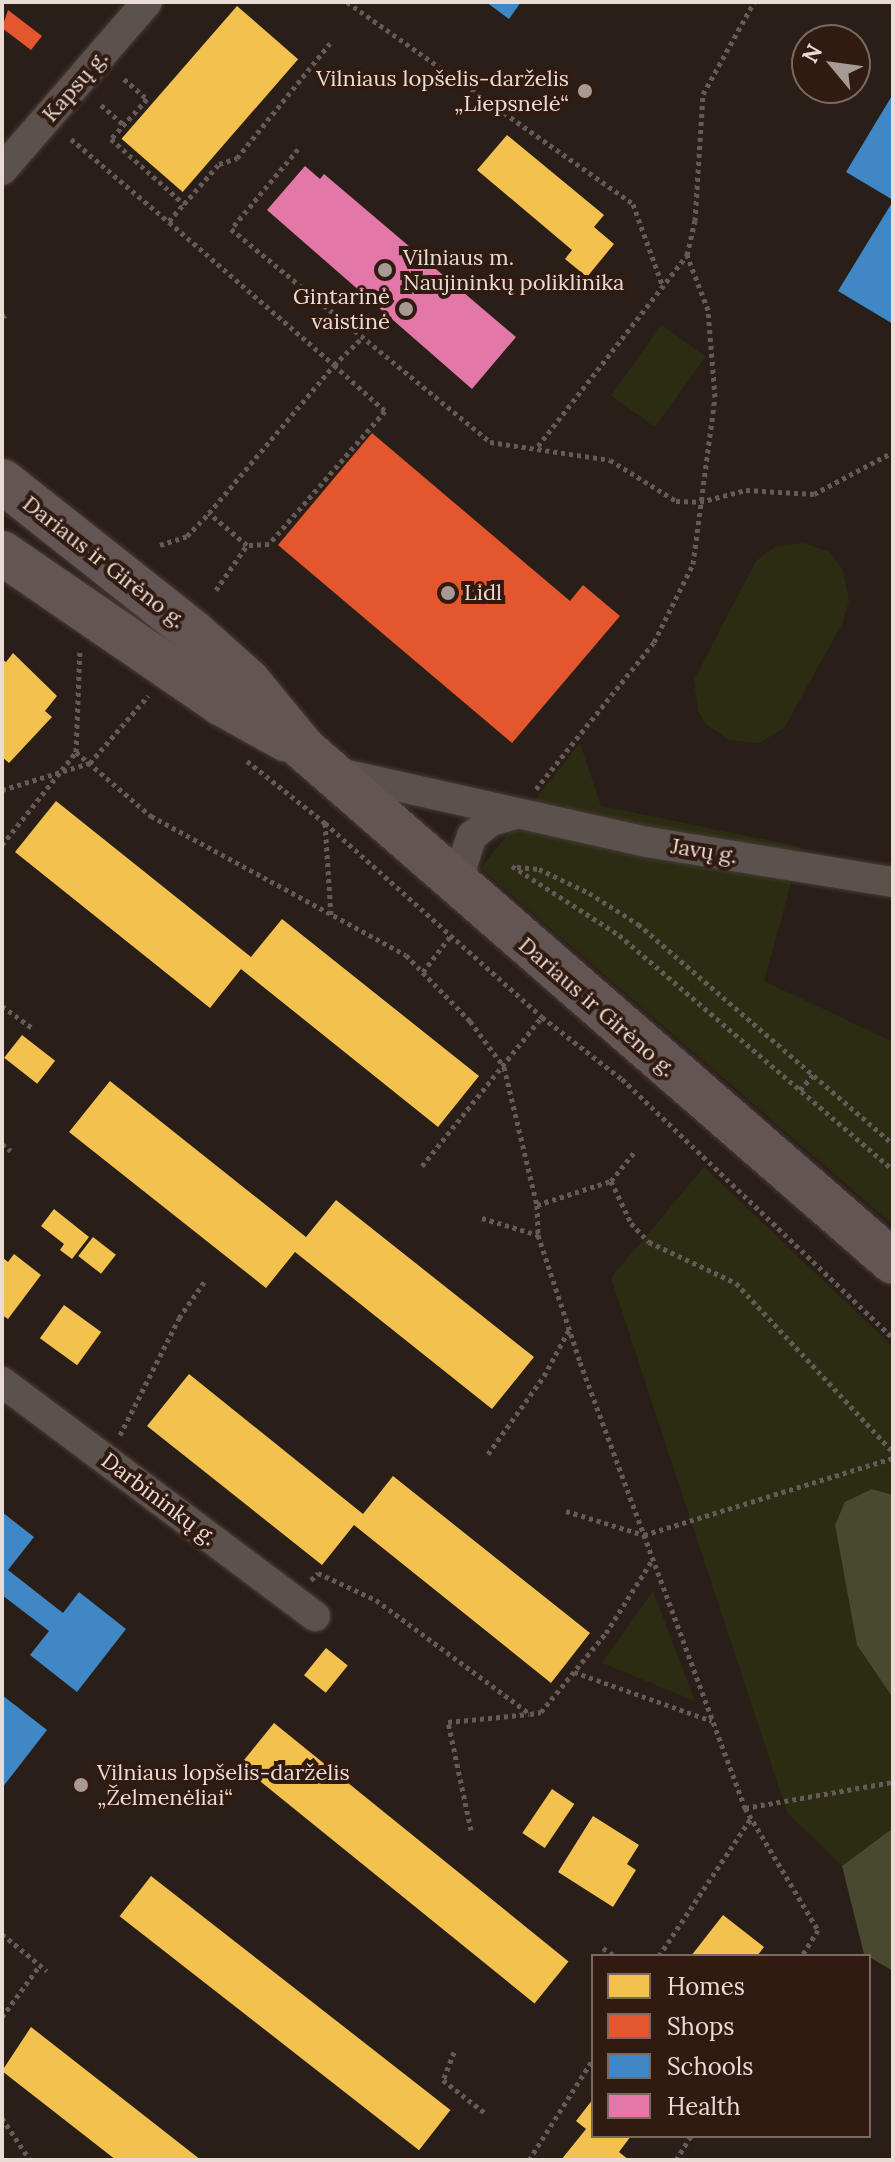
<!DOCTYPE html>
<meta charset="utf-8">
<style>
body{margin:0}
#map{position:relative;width:895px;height:2162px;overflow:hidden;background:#2a1e18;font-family:Lora,serif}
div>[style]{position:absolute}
.green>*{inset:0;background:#2c2c13;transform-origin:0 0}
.forest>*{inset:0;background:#48492e}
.homes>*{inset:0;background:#f2c14e;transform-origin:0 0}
.shops>*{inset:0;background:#e4572e}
.schools>*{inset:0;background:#3f88c5}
.health>*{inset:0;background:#e377a8}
.path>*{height:5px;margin-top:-2.5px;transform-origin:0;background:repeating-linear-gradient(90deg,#645b58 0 4px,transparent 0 8px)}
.roads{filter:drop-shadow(0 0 2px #453b37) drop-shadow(0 0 2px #453b37)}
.minor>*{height:30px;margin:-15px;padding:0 15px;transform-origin:15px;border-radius:15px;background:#5b514d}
.primary>*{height:44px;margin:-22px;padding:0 22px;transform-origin:22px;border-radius:22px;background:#625553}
.dots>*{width:22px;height:22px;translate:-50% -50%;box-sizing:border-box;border:4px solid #311b11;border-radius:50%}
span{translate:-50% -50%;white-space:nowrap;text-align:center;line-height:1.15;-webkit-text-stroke:8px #311b11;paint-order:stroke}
.poi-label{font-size:22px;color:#ebdbd5}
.right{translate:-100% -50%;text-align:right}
.left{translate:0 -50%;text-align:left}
.street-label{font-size:22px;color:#ebdbd5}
.frame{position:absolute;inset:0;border:4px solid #ebdbd5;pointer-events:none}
.legend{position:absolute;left:591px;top:1954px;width:280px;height:184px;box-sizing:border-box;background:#311b11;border:2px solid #7b685f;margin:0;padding:10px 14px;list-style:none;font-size:24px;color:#ebdbd5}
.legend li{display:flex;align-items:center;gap:16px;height:40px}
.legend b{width:40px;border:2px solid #7b685f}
.north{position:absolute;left:791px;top:24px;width:80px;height:80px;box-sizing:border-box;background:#311b11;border:2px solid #7b685f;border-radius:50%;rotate:299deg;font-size:22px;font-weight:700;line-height:32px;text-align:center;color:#ebdbd5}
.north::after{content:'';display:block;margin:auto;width:28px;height:36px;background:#a79993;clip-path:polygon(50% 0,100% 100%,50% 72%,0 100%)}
</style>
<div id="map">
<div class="green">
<i style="left:662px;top:325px;width:54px;height:87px;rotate:36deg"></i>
<i style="clip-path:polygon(803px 543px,830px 552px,843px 570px,849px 601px,843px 622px,784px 728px,759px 743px,729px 740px,706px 724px,698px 711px,694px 680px,756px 561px,776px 546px)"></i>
<i style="clip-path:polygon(580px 743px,601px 806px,801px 847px,764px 981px,893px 1042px,893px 1225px,481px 868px)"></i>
<i style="clip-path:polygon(704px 1167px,893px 1347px,893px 1495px,872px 1489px,835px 1525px,857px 1645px,893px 1698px,893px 1828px,842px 1866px,787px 1812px,611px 1278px)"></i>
<i style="clip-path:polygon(653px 1591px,695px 1701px,602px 1663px)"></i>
</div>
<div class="forest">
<i style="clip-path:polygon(872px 1489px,893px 1495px,893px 1698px,857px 1645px,835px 1525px,845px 1502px)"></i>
<i style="clip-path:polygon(893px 1828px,893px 1971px,864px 1954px,842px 1866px)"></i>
</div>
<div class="homes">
<i style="left:237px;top:6px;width:81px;height:176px;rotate:41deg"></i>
<i style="clip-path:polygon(507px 135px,604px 215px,594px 227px,614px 244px,587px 277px,565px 259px,572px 250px,477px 170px)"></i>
<i style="clip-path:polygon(13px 653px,57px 696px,45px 711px,52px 717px,9px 763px,2px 757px,2px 659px,6px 662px)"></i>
<i style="clip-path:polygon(56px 801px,251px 957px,282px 919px,479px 1076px,438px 1127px,241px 969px,210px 1008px,15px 852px)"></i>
<i style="left:22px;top:1035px;width:42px;height:29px;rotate:38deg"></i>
<i style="clip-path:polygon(110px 1081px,306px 1237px,336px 1200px,534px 1357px,492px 1409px,295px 1252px,266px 1288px,69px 1132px)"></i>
<i style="clip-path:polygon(54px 1209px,89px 1237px,72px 1259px,60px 1250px,64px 1244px,41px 1226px)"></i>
<i style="left:93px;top:1237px;width:29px;height:24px;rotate:38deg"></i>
<i style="clip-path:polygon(14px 1254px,41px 1275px,8px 1319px,2px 1315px,2px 1257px,8px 1262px)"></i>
<i style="left:64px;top:1305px;width:46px;height:41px;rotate:36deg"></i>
<i style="clip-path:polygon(189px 1374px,363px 1514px,393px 1476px,590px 1633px,551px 1683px,354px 1525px,322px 1565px,147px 1426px)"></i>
<i style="left:326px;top:1648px;width:28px;height:35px;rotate:39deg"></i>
<i style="left:274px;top:1723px;width:379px;height:54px;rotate:39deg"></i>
<i style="left:552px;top:1789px;width:27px;height:53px;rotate:34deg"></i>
<i style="clip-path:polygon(593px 1816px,639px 1845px,627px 1864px,636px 1870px,613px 1907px,558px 1872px)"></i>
<i style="left:151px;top:1876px;width:380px;height:51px;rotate:38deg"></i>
<i style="clip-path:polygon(723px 1915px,764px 1947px,757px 1956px,691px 1956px)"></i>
<i style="clip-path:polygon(31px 2027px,201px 2160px,116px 2160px,2px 2071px)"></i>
<i style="clip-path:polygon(593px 2099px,593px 2136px,631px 2136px,619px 2152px,629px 2160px,561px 2160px,586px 2129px,576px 2121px)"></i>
</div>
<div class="shops">
<i style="clip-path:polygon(8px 10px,42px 36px,31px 50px,2px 28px)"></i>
<i style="clip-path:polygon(372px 433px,570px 601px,583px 585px,620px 616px,512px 743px,278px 545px)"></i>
</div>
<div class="schools">
<i style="clip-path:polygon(486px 2px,521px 2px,509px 19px)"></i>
<i style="clip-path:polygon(893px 94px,893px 200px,846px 172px)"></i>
<i style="clip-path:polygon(893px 201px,893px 324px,838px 291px)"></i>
<i style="clip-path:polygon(2px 1512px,34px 1537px,8px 1570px,63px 1613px,79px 1592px,126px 1629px,77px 1692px,30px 1655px,49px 1631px,2px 1595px)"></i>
<i style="clip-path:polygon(2px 1695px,47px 1730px,2px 1788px)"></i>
</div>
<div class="health">
<i style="clip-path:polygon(305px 166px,320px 179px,324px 174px,516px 337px,472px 389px,267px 210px)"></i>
</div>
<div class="path">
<i style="left:347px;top:2px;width:350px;rotate:35.2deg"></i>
<i style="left:633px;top:204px;width:88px;rotate:70.1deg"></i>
<i style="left:124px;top:79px;width:30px;rotate:41deg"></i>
<i style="left:147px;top:99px;width:54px;rotate:132deg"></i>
<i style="left:111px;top:139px;width:98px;rotate:41.7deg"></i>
<i style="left:184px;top:204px;width:53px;rotate:-48.8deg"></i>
<i style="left:219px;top:164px;width:19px;rotate:-18deg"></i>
<i style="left:237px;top:158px;width:148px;rotate:-51deg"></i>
<i style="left:101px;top:105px;width:30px;rotate:41deg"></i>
<i style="left:71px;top:139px;width:128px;rotate:40.3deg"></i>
<i style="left:169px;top:222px;width:218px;rotate:40.9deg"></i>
<i style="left:334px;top:365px;width:69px;rotate:42deg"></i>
<i style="left:385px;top:411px;width:176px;rotate:131.1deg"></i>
<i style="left:269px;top:544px;width:22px;rotate:177deg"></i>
<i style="left:247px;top:545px;width:50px;rotate:-139.9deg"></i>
<i style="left:209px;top:513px;width:194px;rotate:-49.8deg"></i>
<i style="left:334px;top:365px;width:40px;rotate:-44deg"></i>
<i style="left:298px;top:149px;width:104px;rotate:129.9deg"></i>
<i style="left:231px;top:229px;width:335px;rotate:39.4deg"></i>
<i style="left:490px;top:442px;width:121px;rotate:8.5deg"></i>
<i style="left:610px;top:460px;width:78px;rotate:31.8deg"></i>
<i style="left:676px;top:501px;width:24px;rotate:2deg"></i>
<i style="left:700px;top:502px;width:48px;rotate:-14.6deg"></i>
<i style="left:746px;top:490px;width:68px;rotate:3.4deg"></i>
<i style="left:814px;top:494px;width:89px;rotate:-28deg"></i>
<i style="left:169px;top:221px;width:23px;rotate:-49deg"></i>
<i style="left:2px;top:317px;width:6px;rotate:-31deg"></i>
<i style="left:538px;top:446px;width:242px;rotate:-52deg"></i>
<i style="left:687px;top:255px;width:35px;rotate:-77deg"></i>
<i style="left:695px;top:221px;width:127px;rotate:-86.4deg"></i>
<i style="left:703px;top:94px;width:105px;rotate:-61deg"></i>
<i style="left:160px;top:545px;width:28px;rotate:-18deg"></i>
<i style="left:187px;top:536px;width:32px;rotate:-46deg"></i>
<i style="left:216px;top:590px;width:55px;rotate:-55.4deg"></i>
<i style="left:76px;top:752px;width:99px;rotate:40.5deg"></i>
<i style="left:151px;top:816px;width:290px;rotate:28.6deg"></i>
<i style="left:406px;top:955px;width:92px;rotate:45.9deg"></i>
<i style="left:470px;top:1021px;width:57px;rotate:53.5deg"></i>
<i style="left:504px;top:1067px;width:142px;rotate:76.6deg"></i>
<i style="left:537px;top:1205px;width:30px;rotate:88deg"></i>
<i style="left:538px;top:1235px;width:134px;rotate:71.7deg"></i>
<i style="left:580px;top:1362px;width:476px;rotate:69.7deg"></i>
<i style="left:745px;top:1808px;width:142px;rotate:59.1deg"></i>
<i style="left:818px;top:1930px;width:31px;rotate:122deg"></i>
<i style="left:247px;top:761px;width:100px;rotate:38.5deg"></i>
<i style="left:325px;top:823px;width:291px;rotate:41.8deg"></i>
<i style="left:542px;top:1017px;width:101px;rotate:37.8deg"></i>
<i style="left:622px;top:1079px;width:375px;rotate:43.7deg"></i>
<i style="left:536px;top:789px;width:189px;rotate:-51.2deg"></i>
<i style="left:654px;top:642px;width:87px;rotate:-63.4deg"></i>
<i style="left:693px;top:564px;width:168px;rotate:-82.5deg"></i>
<i style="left:715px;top:397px;width:87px;rotate:-94.6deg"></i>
<i style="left:708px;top:310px;width:59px;rotate:-110.9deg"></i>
<i style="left:2px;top:790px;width:92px;rotate:-17.1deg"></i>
<i style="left:90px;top:763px;width:89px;rotate:-49.1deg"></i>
<i style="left:325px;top:823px;width:92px;rotate:86.3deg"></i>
<i style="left:2px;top:845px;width:119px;rotate:-51.5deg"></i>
<i style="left:76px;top:752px;width:103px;rotate:-87.8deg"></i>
<i style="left:512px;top:866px;width:127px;rotate:32.8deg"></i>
<i style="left:619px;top:935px;width:361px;rotate:40.6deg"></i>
<i style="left:517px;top:867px;width:22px;rotate:5deg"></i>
<i style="left:539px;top:869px;width:55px;rotate:25.6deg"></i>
<i style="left:589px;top:893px;width:58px;rotate:32.3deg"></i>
<i style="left:638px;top:924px;width:337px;rotate:40.8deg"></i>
<i style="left:423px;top:972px;width:48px;rotate:-52.7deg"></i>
<i style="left:2px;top:1006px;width:39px;rotate:36deg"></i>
<i style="left:800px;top:1090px;width:20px;rotate:-49deg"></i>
<i style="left:2px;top:1144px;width:11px;rotate:38deg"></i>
<i style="left:422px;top:1166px;width:191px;rotate:-51.2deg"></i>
<i style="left:611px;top:1181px;width:47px;rotate:64.5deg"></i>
<i style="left:631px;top:1223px;width:26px;rotate:47deg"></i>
<i style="left:649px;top:1242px;width:96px;rotate:25.2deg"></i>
<i style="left:736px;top:1283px;width:231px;rotate:47.1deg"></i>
<i style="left:537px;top:1205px;width:78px;rotate:-18deg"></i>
<i style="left:611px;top:1181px;width:36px;rotate:-51deg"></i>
<i style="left:482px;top:1218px;width:59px;rotate:16.9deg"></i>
<i style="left:120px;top:1435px;width:131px;rotate:-63.2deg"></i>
<i style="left:179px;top:1318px;width:44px;rotate:-55.2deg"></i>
<i style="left:488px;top:1454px;width:96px;rotate:-54.3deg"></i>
<i style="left:544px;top:1376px;width:55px;rotate:-61.6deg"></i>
<i style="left:566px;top:1511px;width:82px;rotate:17.1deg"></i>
<i style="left:644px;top:1535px;width:261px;rotate:-17.2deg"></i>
<i style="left:311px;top:1580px;width:10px;rotate:-45deg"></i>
<i style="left:318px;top:1573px;width:64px;rotate:25deg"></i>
<i style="left:376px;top:1600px;width:192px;rotate:36.5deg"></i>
<i style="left:530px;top:1714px;width:11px;rotate:-10deg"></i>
<i style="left:541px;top:1712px;width:102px;rotate:-50.6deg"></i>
<i style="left:606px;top:1633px;width:88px;rotate:-57.6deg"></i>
<i style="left:574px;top:1672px;width:146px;rotate:19.5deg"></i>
<i style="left:745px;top:1808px;width:150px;rotate:-10deg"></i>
<i style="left:471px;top:1830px;width:110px;rotate:-102deg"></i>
<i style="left:448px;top:1722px;width:81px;rotate:-5.6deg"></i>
<i style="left:2px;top:1934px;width:58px;rotate:39.4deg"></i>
<i style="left:603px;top:1948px;width:14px;rotate:34deg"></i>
<i style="left:659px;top:1956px;width:166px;rotate:-56.3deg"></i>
<i style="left:2px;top:2017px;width:64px;rotate:-53.8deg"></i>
<i style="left:454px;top:2052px;width:30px;rotate:111deg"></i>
<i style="left:443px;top:2080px;width:53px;rotate:38.2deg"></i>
<i style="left:2px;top:2118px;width:50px;rotate:56.3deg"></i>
<i style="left:529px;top:2160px;width:120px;rotate:-57.6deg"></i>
<i style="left:676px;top:2160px;width:28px;rotate:-58deg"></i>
</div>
<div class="roads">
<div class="minor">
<i style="left:2px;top:170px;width:222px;rotate:-49.2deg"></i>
<i style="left:334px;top:772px;width:322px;rotate:12.6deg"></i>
<i style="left:648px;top:842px;width:248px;rotate:9.3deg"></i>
<i style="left:463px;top:890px;width:24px;rotate:-92deg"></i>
<i style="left:462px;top:866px;width:32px;rotate:-72deg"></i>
<i style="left:472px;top:836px;width:24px;rotate:-38deg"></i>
<i style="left:491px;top:821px;width:25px;rotate:-16deg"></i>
<i style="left:2px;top:1382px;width:391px;rotate:36.8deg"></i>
</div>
<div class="primary">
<i style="left:2px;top:481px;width:243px;rotate:38.3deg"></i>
<i style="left:193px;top:632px;width:74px;rotate:41.7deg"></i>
<i style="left:248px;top:681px;width:88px;rotate:50.5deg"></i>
<i style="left:304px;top:749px;width:781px;rotate:41.05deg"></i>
<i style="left:2px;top:553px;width:267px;rotate:34.5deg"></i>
<i style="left:222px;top:704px;width:74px;rotate:29deg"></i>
</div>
</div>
<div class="dots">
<i style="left:585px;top:91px;background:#a79993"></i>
<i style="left:385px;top:270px;background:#a79993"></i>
<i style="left:406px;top:309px;background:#a79993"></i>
<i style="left:448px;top:593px;background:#a79993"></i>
<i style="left:81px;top:1785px;background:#a79993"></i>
</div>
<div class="poi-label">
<span class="right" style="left:569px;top:91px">Vilniaus lopšelis-darželis<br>„Liepsnelė“</span>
<span class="left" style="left:403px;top:270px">Vilniaus m.<br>Naujininkų poliklinika</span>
<span class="right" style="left:390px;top:309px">Gintarinė<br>vaistinė</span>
<span class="left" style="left:464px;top:593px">Lidl</span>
<span class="left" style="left:97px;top:1785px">Vilniaus lopšelis-darželis<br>„Želmenėliai“</span>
</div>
<div class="street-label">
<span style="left:75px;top:86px;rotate:-49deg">Kapsų g.</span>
<span style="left:104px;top:562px;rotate:38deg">Dariaus ir Girėno g.</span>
<span style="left:704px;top:851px;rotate:9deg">Javų g.</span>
<span style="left:597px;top:1007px;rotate:41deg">Dariaus ir Girėno g.</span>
<span style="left:159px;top:1499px;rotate:37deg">Darbininkų g.</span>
</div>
<div class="frame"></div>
<ul class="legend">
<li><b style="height:22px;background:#f2c14e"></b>Homes</li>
<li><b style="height:22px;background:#e4572e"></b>Shops</li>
<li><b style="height:22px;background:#3f88c5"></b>Schools</li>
<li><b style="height:22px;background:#e377a8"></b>Health</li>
</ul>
<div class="north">N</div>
</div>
